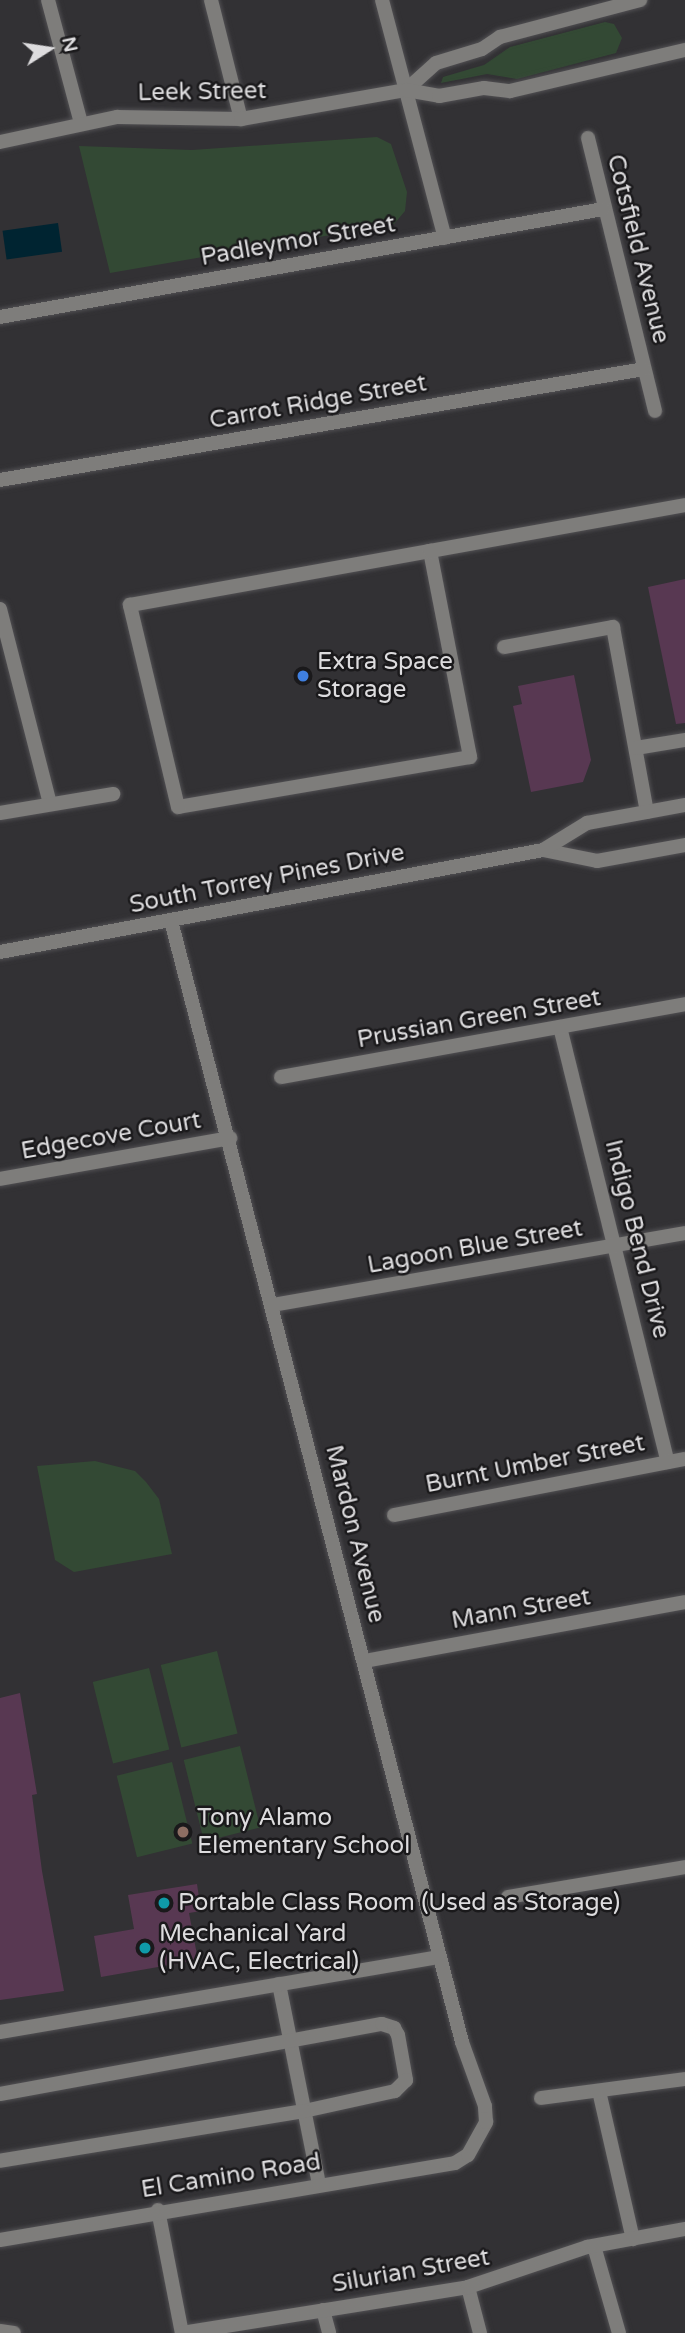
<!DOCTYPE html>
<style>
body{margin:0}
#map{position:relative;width:685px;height:2333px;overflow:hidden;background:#323134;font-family:"Varela Round",sans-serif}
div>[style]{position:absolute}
.green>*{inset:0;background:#334934;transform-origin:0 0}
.water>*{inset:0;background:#002431;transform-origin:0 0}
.building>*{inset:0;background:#583852}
.roads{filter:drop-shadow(0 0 2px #515053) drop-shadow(0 0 2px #515053)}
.service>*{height:14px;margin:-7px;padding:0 7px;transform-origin:7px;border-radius:7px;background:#7e7d7b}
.minor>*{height:14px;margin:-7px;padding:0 7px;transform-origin:7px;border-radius:7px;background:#7e7d7b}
.tertiary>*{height:14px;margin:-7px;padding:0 7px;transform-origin:7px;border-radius:7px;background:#7e7d7b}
.dots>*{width:19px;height:19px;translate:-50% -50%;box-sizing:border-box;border:4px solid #1a191b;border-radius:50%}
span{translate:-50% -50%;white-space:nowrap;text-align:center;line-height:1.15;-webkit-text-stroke:5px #1a191b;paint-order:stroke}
.street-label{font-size:24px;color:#dddcde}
.poi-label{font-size:24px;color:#dddcde}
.left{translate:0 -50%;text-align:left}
.north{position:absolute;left:14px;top:14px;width:70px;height:70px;-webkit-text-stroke:5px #1a191b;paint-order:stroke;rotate:78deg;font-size:19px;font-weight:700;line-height:28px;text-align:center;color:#dddcde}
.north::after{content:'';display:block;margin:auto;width:24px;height:32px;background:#dddcde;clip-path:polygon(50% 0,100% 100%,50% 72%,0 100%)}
</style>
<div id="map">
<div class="green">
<i style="clip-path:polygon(605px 22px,614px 24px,622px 38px,616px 53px,517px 79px,487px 74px,441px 83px,443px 77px,484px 65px,510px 47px)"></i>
<i style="clip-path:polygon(377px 137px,391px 144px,407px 192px,405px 211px,394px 224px,110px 273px,79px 146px,192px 150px)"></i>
<i style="clip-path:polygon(95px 1461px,135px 1471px,146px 1482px,159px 1499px,172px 1554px,74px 1572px,55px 1560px,37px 1466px)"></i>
<i style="left:217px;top:1651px;width:85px;height:58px;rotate:76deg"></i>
<i style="left:149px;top:1668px;width:84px;height:58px;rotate:76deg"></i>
<i style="left:240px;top:1746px;width:84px;height:58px;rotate:76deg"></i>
<i style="left:172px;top:1762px;width:84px;height:57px;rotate:76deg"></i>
</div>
<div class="water">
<i style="left:58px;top:223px;width:29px;height:56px;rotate:82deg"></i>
</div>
<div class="building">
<i style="clip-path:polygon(685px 579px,685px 723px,676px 724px,648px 587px)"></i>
<i style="clip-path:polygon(574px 675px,591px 760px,583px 782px,531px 792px,513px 706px,522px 704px,518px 686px)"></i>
<i style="clip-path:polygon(20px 1693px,37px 1794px,32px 1795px,42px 1871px,64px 1991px,0 2000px,0 1698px)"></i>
<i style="clip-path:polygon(197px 1884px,201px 1911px,189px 1913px,198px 1960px,101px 1977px,94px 1936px,134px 1929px,128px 1895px)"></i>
</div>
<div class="roads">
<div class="service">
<i style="left:430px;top:551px;width:210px;rotate:79deg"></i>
<i style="left:470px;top:757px;width:296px;rotate:170.3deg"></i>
<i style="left:178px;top:807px;width:208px;rotate:-103.4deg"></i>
<i style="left:130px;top:605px;width:305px;rotate:-10.2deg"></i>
<i style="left:430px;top:551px;width:259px;rotate:-10.2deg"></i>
<i style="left:504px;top:647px;width:111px;rotate:-10.4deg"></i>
<i style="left:613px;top:627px;width:188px;rotate:79.6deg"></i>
<i style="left:636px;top:748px;width:50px;rotate:-9.3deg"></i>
<i style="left:279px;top:1984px;width:204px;rotate:78.7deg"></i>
<i style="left:0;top:2032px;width:446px;rotate:-9.7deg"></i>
<i style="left:0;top:2094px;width:388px;rotate:-10.4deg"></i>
<i style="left:382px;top:2024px;width:13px;rotate:18deg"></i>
<i style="left:394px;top:2028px;width:8px;rotate:60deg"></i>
<i style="left:398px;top:2035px;width:46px;rotate:79.9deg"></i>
<i style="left:406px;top:2080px;width:16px;rotate:135deg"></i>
<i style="left:395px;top:2091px;width:93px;rotate:167.6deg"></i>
<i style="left:304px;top:2111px;width:308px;rotate:170.7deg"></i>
</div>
<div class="minor">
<i style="left:48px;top:0;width:127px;rotate:75deg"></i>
<i style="left:211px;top:0;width:123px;rotate:75.9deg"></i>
<i style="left:382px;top:0;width:246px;rotate:75.2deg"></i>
<i style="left:406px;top:90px;width:40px;rotate:-42deg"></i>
<i style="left:436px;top:63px;width:48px;rotate:-16.9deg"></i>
<i style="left:482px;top:49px;width:22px;rotate:-34deg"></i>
<i style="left:500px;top:37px;width:145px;rotate:-14.8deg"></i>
<i style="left:588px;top:138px;width:281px;rotate:76.2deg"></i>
<i style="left:0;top:142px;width:120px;rotate:-12.1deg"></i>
<i style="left:117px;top:117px;width:124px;rotate:0.9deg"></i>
<i style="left:241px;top:119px;width:168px;rotate:-10deg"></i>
<i style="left:406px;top:90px;width:34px;rotate:10deg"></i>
<i style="left:439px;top:96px;width:46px;rotate:-10.1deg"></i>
<i style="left:484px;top:88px;width:26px;rotate:7deg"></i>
<i style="left:510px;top:91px;width:180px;rotate:-13.2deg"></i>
<i style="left:0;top:317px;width:613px;rotate:-10.15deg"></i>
<i style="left:0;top:480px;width:653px;rotate:-9.78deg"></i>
<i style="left:0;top:609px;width:201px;rotate:75.6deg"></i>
<i style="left:0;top:813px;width:115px;rotate:-9.5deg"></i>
<i style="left:560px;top:1027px;width:448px;rotate:76.1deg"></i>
<i style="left:281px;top:1077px;width:411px;rotate:-10.2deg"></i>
<i style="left:0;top:1179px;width:234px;rotate:-10.1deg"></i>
<i style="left:273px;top:1305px;width:418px;rotate:-9.9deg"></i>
<i style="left:394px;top:1515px;width:296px;rotate:-10.9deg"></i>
<i style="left:364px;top:1661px;width:326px;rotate:-10.4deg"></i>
<i style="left:508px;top:1897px;width:180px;rotate:-9.6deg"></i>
<i style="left:599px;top:2091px;width:152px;rotate:77.1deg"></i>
<i style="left:541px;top:2098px;width:145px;rotate:-7.5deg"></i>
<i style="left:158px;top:2210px;width:125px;rotate:79deg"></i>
<i style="left:0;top:2240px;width:461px;rotate:-9.6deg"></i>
<i style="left:455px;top:2163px;width:15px;rotate:-32deg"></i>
<i style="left:468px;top:2155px;width:38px;rotate:-61deg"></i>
<i style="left:486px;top:2122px;width:16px;rotate:-94deg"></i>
<i style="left:485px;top:2106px;width:68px;rotate:-109.8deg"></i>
<i style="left:462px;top:2042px;width:1158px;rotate:-104.55deg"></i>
<i style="left:594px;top:2246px;width:91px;rotate:74deg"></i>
<i style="left:468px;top:2287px;width:48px;rotate:75.4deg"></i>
<i style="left:323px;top:2310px;width:24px;rotate:75deg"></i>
<i style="left:0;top:2331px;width:14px;rotate:8deg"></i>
<i style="left:182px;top:2333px;width:290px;rotate:-9.1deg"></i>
<i style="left:468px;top:2287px;width:126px;rotate:-18.6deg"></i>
<i style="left:587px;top:2247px;width:100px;rotate:-10.4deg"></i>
</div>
<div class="tertiary">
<i style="left:543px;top:850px;width:55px;rotate:11.5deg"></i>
<i style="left:597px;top:861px;width:89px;rotate:-10.3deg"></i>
<i style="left:0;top:952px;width:552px;rotate:-10.64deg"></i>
<i style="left:543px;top:850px;width:52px;rotate:-31.5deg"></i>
<i style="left:587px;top:823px;width:100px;rotate:-10.4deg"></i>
</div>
</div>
<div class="dots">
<i style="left:303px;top:676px;background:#3f7fe0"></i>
<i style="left:183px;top:1832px;background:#8d6e63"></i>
<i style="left:164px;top:1903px;background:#0f9aa8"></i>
<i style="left:145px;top:1948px;background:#0f9aa8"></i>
</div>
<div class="street-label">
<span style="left:202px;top:92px;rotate:-1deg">Leek Street</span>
<span style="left:298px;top:241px;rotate:-10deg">Padleymor Street</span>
<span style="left:638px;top:249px;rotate:76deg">Cotsfield Avenue</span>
<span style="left:318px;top:402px;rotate:-10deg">Carrot Ridge Street</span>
<span style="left:267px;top:879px;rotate:-11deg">South Torrey Pines Drive</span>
<span style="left:479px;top:1019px;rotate:-10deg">Prussian Green Street</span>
<span style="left:111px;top:1136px;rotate:-10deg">Edgecove Court</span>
<span style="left:637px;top:1239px;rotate:76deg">Indigo Bend Drive</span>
<span style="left:475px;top:1247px;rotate:-10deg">Lagoon Blue Street</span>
<span style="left:535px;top:1464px;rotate:-11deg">Burnt Umber Street</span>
<span style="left:355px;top:1534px;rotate:76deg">Mardon Avenue</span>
<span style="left:521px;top:1609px;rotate:-10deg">Mann Street</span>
<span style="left:231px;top:2176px;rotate:-9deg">El Camino Road</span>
<span style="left:411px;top:2271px;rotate:-10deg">Silurian Street</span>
</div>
<div class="poi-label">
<span class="left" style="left:317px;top:676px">Extra Space<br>Storage</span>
<span class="left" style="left:197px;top:1832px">Tony Alamo<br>Elementary School</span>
<span class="left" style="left:178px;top:1903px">Portable Class Room (Used as Storage)</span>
<span class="left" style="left:159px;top:1948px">Mechanical Yard<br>(HVAC, Electrical)</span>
</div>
<div class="north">N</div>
</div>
